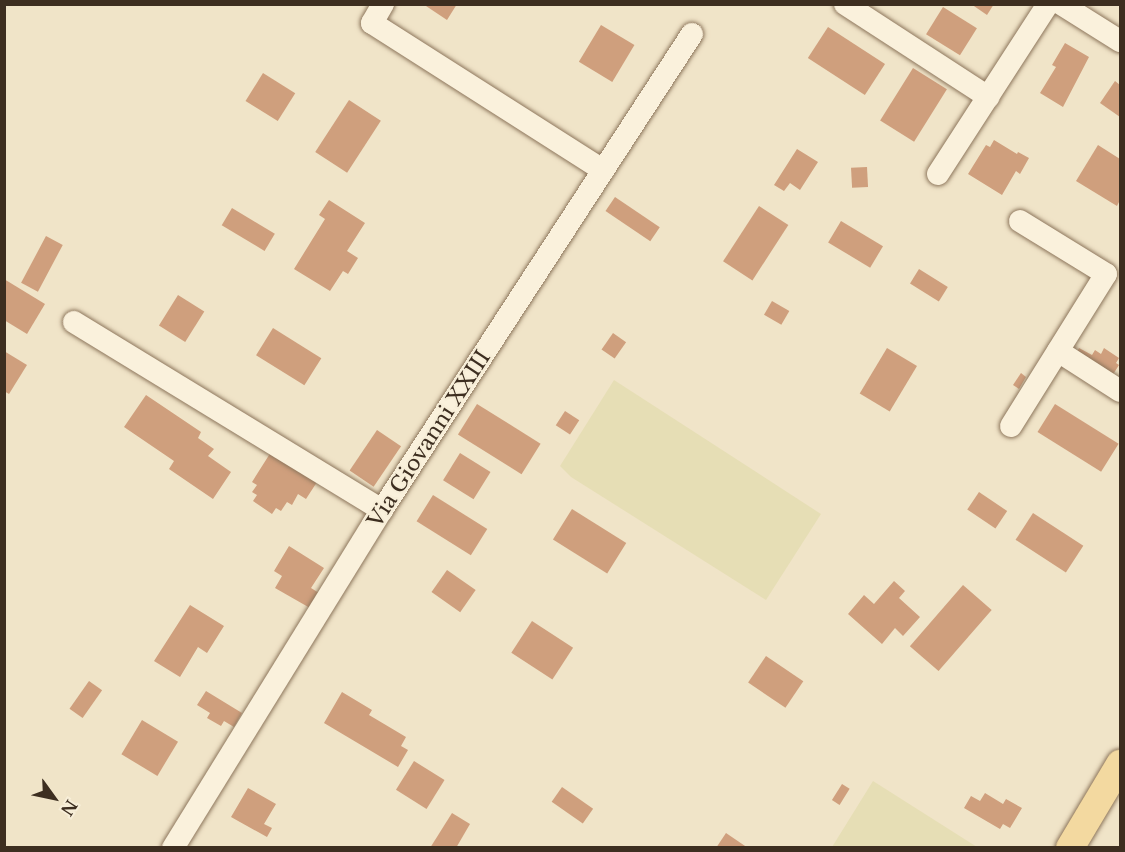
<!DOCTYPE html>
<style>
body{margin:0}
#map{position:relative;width:1125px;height:852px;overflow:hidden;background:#f0e4c8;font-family:"Libre Baskerville",serif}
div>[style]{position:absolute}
.farmland>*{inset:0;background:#e6deb5}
.building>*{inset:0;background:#cf9f7d;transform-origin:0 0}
.roads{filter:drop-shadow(0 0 2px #8d765c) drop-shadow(0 0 2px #8d765c)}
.minor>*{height:22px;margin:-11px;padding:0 11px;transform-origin:11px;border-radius:11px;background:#faf1dc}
.major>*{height:28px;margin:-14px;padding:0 14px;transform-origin:14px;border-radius:14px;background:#f3d9a0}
span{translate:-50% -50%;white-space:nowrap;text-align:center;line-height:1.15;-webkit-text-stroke:4.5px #f7eed8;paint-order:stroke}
.street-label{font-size:21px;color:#3d2e20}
.frame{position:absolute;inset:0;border:6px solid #3d2e20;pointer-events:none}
.north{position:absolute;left:24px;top:768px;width:60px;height:60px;-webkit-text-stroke:4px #f7eed8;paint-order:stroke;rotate:123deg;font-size:16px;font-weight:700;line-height:24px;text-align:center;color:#3d2e20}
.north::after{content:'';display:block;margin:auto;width:21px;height:27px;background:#3d2e20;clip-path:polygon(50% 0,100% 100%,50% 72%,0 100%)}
</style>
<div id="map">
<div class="farmland">
<i style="clip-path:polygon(614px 380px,821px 514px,766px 600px,571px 477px,560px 466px)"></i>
<i style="clip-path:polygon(873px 781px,977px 847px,832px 847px)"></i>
</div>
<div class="building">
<i style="clip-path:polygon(423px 4px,457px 4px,447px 20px)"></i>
<i style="clip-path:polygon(971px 4px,994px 4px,987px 15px)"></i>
<i style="left:943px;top:7px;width:40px;height:32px;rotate:32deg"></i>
<i style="left:601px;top:25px;width:39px;height:43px;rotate:31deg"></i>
<i style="left:828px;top:27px;width:68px;height:37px;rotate:33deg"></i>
<i style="clip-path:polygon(1065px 43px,1089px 57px,1063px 107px,1040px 93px,1056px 67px,1052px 65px)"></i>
<i style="left:913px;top:68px;width:40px;height:62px;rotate:32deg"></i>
<i style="left:263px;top:73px;width:38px;height:33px;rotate:32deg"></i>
<i style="clip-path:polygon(1115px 81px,1120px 85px,1120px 117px,1100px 103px)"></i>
<i style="left:349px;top:100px;width:38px;height:62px;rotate:33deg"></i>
<i style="clip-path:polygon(994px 140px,1017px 154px,1018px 152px,1029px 158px,1020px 174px,1016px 171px,1002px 195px,968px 174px,986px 145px,990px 147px)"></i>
<i style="clip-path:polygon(1098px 145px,1120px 159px,1120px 200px,1117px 206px,1076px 181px)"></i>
<i style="clip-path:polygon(797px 149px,818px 162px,800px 190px,790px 183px,784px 191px,774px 185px)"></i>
<i style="left:867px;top:167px;width:20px;height:16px;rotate:87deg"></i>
<i style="left:615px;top:197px;width:54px;height:17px;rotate:34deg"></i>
<i style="clip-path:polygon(329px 200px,365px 223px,347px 251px,358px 258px,348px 274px,343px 271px,330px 291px,294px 269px,325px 219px,319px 215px)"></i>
<i style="left:759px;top:206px;width:35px;height:66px;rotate:33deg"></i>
<i style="left:232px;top:208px;width:50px;height:20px;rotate:31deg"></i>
<i style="left:841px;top:221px;width:49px;height:25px;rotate:31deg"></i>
<i style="left:46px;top:236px;width:19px;height:53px;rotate:28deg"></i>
<i style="left:919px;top:269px;width:34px;height:17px;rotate:32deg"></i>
<i style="clip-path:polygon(4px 279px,45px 304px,27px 334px,4px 320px)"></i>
<i style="left:178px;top:295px;width:31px;height:36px;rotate:32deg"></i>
<i style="left:772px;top:301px;width:20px;height:16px;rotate:30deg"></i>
<i style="left:273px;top:328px;width:57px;height:32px;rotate:32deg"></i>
<i style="left:613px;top:333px;width:16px;height:20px;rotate:35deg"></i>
<i style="left:887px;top:348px;width:35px;height:53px;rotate:31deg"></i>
<i style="clip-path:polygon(1079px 348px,1092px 355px,1095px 350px,1101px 354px,1104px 348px,1119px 358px,1116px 363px,1119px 365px,1112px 376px,1076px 354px)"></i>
<i style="clip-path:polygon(4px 351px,27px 365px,9px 394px,4px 391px)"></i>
<i style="clip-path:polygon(1021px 373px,1026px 377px,1019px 389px,1013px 385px)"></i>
<i style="clip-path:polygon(146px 395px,201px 432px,198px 438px,214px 449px,208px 456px,231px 472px,213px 499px,169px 469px,174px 461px,124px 427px)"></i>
<i style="left:477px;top:404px;width:75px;height:36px;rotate:32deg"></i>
<i style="left:1055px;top:404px;width:75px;height:33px;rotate:32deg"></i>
<i style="left:565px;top:411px;width:17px;height:17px;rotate:33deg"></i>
<i style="left:377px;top:430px;width:29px;height:49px;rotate:34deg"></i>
<i style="clip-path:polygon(271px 452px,317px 482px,306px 499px,298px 494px,292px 505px,287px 502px,281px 511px,276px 508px,272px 514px,253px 501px,257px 495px,252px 492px,257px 485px,252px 482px)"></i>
<i style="left:460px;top:453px;width:36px;height:32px;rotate:32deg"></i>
<i style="left:979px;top:492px;width:34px;height:21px;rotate:34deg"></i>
<i style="left:433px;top:495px;width:64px;height:31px;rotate:32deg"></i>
<i style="left:572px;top:509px;width:64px;height:36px;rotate:32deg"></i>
<i style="left:1033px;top:513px;width:60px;height:32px;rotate:33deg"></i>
<i style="clip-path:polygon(289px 546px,324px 568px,311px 588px,319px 593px,310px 608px,275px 588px,282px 576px,274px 571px)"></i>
<i style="left:447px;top:570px;width:35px;height:27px;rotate:35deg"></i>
<i style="clip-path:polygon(894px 581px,905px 591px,899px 598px,920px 617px,903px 636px,895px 628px,882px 644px,848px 614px,864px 595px,874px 604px)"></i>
<i style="left:963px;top:585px;width:38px;height:81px;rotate:41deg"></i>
<i style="clip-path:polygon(190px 605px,224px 626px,207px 653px,198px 647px,180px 677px,154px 661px)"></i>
<i style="left:532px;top:621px;width:49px;height:38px;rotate:33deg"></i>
<i style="left:766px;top:656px;width:45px;height:32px;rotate:34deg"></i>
<i style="left:89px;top:681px;width:16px;height:34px;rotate:35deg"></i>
<i style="clip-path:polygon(206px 691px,242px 713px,234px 727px,224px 721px,221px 726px,207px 718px,210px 713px,197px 705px)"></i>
<i style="clip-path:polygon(342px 692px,372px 710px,369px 715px,406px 737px,401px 746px,408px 750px,398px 767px,324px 723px)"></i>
<i style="left:142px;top:720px;width:42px;height:40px;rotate:31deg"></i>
<i style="left:414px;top:761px;width:36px;height:34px;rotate:32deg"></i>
<i style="left:842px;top:784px;width:9px;height:19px;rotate:32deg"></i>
<i style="left:562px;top:787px;width:38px;height:18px;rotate:35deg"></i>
<i style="clip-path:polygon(248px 788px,276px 804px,264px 824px,272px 828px,267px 837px,231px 817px)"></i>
<i style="clip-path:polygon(985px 793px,1003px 804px,1006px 799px,1022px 808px,1010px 828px,1003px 824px,1000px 829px,964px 808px,971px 796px,980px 801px)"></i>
<i style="clip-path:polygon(452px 813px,470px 824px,456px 848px,430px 848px)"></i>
<i style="clip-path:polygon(726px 833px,748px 848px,716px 848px)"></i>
</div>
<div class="roads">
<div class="minor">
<i style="left:383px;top:4px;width:22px;rotate:120deg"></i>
<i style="left:372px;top:23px;width:274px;rotate:32.5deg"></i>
<i style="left:845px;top:4px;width:171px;rotate:33deg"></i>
<i style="left:1061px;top:4px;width:70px;rotate:32.1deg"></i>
<i style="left:938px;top:174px;width:202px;rotate:-57.1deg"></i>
<i style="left:74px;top:322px;width:361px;rotate:31.4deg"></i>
<i style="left:1058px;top:351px;width:74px;rotate:32.8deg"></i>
<i style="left:1011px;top:426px;width:179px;rotate:-58deg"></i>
<i style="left:1106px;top:274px;width:101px;rotate:-148.4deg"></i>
<i style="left:173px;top:848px;width:397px;rotate:-58.3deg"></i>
<i style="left:382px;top:510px;width:568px;rotate:-56.93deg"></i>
</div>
<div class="major">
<i style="left:1070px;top:848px;width:98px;rotate:-59.2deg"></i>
</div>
</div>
<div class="street-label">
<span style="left:429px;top:439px;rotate:-57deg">Via Giovanni XXIII</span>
</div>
<div class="frame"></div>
<div class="north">N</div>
</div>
